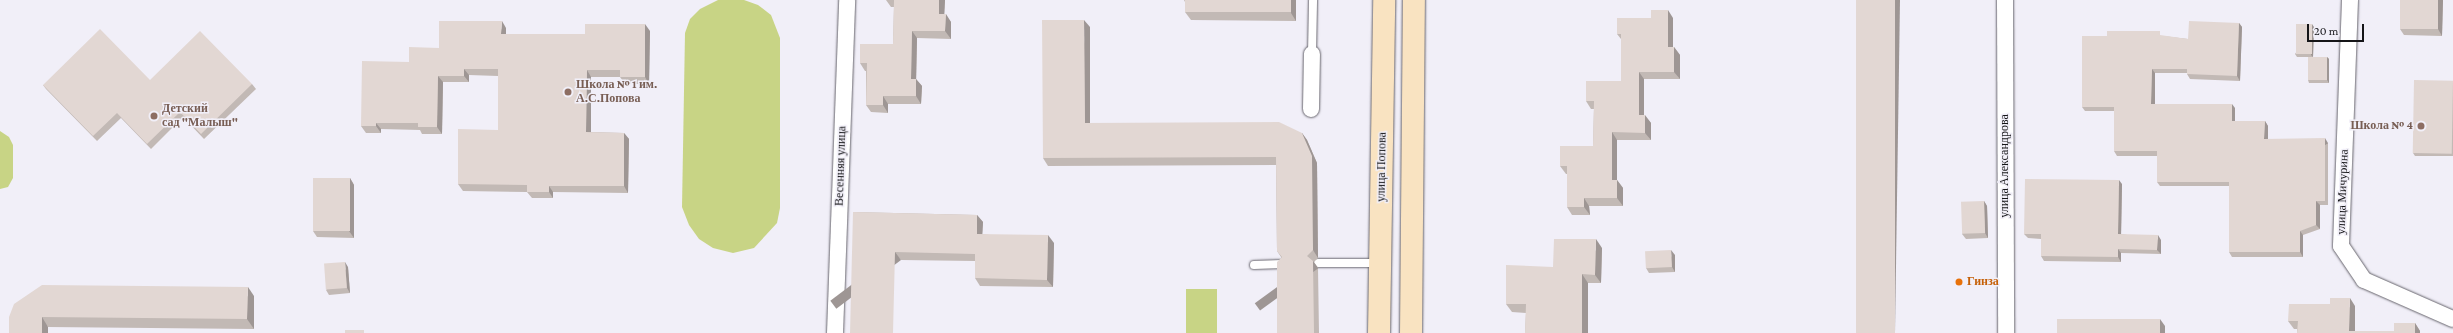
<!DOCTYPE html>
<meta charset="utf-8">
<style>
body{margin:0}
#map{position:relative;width:2453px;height:333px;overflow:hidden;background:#f1eff8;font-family:"Crimson Pro",serif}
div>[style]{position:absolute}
.green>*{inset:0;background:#c8d485;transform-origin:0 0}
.roads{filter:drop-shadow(0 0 1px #67656d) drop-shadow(0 0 1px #67656d)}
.lane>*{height:8px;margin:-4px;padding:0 4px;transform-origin:4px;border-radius:4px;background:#fff}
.street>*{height:16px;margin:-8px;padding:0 8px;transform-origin:8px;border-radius:8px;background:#fff}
.secondary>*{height:22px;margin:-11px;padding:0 11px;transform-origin:11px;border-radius:11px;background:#f9e3c1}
.wall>*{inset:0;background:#c2b9b5}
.shaded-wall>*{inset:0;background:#9e9694;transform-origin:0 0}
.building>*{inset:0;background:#e2d7d3;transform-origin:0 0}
.dots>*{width:11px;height:11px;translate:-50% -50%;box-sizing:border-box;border:2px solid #f1eff8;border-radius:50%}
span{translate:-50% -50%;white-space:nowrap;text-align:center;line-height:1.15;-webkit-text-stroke:3px #f1eff8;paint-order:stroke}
.education-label{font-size:12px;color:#785e54;font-weight:700}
.left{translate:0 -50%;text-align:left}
.right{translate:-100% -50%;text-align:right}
.street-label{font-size:12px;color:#151518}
.food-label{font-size:12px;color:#c56008;font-weight:700}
.scale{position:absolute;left:2307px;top:24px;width:57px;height:18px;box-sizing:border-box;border:2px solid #151518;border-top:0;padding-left:5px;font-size:12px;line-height:14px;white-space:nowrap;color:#151518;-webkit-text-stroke:3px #f1eff8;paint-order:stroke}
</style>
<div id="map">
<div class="green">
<i style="clip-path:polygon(718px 0,744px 0,758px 5px,771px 15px,780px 38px,780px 208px,777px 223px,754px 248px,733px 253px,713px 248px,699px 239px,689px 225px,682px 207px,685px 33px,690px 19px,700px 9px)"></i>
<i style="clip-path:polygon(0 131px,9px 137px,13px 145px,13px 178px,8px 187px,0 189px)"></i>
<i style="left:1186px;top:289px;width:31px;height:44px"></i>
</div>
<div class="roads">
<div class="lane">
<i style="left:1312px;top:54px;width:54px;rotate:-88.9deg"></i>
<i style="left:1318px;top:263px;width:62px"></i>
<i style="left:1254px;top:265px;width:28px;rotate:-2deg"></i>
</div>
<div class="street">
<i style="left:2005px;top:0;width:333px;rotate:89.8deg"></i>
<i style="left:2350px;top:0;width:246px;rotate:92.1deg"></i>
<i style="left:2341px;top:246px;width:41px;rotate:55.9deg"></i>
<i style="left:2364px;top:280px;width:97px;rotate:23.7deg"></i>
<i style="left:1311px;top:109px;width:55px;rotate:-89deg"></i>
<i style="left:835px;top:333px;width:333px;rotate:-87.9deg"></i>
</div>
<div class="secondary">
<i style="left:1379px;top:333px;width:333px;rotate:-89.1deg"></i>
<i style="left:1411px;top:333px;width:333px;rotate:-89.5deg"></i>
</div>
</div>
<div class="wall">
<i style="clip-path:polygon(886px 0,945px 0,944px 14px,951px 22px,951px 39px,917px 38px,916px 79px,922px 86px,921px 104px,888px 104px,888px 113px,871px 112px,866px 105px,866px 71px,865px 71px,860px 63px,893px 44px,894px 7px,891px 7px)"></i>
<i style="clip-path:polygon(1184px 0,1296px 0,1296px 21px,1191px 20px,1185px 12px,1185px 2px)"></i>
<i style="clip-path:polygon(2443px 0,2442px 36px,2404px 35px,2400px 29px)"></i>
<i style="clip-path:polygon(1673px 18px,1673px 47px,1674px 47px,1680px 55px,1680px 79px,1644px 79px,1644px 115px,1651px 123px,1651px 140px,1617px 140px,1617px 180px,1623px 188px,1623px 206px,1589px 206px,1590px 215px,1572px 215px,1567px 207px,1567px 174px,1566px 174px,1560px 166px,1593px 146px,1594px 109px,1591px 109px,1586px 101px,1621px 81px,1621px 39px,1617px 34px)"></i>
<i style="clip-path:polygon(2239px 23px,2242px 27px,2240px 81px,2190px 79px,2187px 74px,2187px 73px,2155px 73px,2155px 104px,2235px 108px,2235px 121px,2265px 121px,2268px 126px,2268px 139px,2328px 143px,2328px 205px,2320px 205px,2320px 229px,2303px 235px,2303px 257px,2232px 257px,2229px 252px,2229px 186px,2160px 186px,2157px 182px,2157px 156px,2117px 156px,2114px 151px,2114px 111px,2085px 111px,2082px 107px,2163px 36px,2188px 39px)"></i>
<i style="clip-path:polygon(1090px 27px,1090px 123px,1302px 133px,1307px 140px,1317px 163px,1318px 258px,1314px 262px,1318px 268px,1319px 333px,1277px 333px,1281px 257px,1277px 251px,1276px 165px,1048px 166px,1043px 158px)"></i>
<i style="clip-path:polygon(2314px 27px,2313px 57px,2327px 57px,2329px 59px,2329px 83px,2309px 83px,2308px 80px,2311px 57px,2297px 57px,2295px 54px)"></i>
<i style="clip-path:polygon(506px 28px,506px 34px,585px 34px,650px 31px,649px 84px,625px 84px,620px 77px,591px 77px,591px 132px,624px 133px,629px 139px,628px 193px,553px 192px,553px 198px,532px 198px,527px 192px,463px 191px,458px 184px,498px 130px,498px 76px,469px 75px,469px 82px,443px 82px,442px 134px,422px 134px,420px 130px,381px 129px,381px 133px,366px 133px,361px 126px,409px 62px,439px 48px)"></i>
<i style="clip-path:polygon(150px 80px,252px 84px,256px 89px,204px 139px,183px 117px,151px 149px,121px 118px,97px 141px,46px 89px,43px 85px)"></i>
<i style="clip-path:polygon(2453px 81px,2453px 156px,2415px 156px,2413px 153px)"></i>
<i style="clip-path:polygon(350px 178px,354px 185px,354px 238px,317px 237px,313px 231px)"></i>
<i style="clip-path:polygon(2122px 184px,2121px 234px,2161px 240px,2161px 254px,2121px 253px,2121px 262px,2044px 261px,2041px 256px,2041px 239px,2028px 238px,2024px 234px)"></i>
<i style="clip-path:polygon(1984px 201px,1987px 206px,1988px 238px,1966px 239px,1962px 234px)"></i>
<i style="clip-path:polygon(853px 212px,977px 215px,983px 222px,982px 234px,1054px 243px,1053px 287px,980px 286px,975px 278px,975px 261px,901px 260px)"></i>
<i style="clip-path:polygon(1602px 248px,1601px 283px,1588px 283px,1588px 333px,1525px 333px,1526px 313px,1512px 312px,1506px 304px,1553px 267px)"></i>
<i style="clip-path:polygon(1675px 255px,1675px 272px,1649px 273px,1646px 268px)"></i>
<i style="clip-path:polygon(348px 267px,350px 293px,329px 295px,326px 290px)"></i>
<i style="clip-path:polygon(254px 296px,254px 329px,48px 327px,14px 304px)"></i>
<i style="clip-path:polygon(2355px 306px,2355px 331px,2394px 331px,2415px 323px,2420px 331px,2420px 333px,2297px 333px,2297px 329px,2294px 329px,2288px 321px)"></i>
</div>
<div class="shaded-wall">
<i style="clip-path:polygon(939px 0,945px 0,944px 21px,939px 14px)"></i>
<i style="clip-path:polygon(1291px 0,1296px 0,1296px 21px,1291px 13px)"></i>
<i style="clip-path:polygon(1895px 0,1900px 0,1895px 333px,1889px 333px)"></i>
<i style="clip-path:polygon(2438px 0,2443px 0,2442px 36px,2438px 29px)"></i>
<i style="clip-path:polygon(1668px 10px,1673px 18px,1673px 55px,1668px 47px)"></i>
<i style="clip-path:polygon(946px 14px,951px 22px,951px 39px,945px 31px)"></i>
<i style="clip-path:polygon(1084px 20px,1090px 27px,1090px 130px,1085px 123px)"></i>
<i style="clip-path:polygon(502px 21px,506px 28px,506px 40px,501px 34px)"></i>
<i style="clip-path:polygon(2239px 23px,2242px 27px,2240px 81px,2237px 76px)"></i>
<i style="clip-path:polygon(645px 24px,650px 31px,649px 84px,645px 77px)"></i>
<i style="clip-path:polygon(2312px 24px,2314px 27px,2313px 57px,2311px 55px)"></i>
<i style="clip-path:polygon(912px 31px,917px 38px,916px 86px,911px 79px)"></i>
<i style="clip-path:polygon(1674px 47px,1680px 55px,1680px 79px,1674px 72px)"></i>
<i style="clip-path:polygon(2327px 57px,2329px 59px,2329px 83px,2327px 80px)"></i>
<i style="clip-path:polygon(464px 69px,469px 75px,469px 82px,464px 76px)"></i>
<i style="clip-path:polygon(2152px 69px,2155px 73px,2155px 109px,2151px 104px)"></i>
<i style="clip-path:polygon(587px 70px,591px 77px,591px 139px,586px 132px)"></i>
<i style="clip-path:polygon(1639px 72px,1644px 79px,1644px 123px,1639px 115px)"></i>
<i style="clip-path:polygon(438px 76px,443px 82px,442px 134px,437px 127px)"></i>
<i style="clip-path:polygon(916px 79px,922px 86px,921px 104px,916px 96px)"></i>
<i style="clip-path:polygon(883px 96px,888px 104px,888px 113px,883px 105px)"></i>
<i style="clip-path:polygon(2232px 104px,2235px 108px,2235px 126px,2232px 121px)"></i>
<i style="clip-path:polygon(1645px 115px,1651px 123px,1651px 140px,1645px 133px)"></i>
<i style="clip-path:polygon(2265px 121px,2268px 126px,2268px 143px,2264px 139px)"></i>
<i style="clip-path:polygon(376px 123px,381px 129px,381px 133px,376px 126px)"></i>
<i style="clip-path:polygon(1612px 132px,1617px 140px,1617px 188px,1612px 180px)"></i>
<i style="clip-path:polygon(624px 133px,629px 139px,628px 193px,624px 186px)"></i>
<i style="clip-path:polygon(1302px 133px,1307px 140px,1317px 163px,1318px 258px,1313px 250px)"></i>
<i style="left:2325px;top:138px;width:6px;height:63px;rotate:59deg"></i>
<i style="clip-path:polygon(350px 178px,354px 185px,354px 238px,349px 231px)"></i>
<i style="clip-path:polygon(1617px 180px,1623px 188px,1623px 206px,1617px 198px)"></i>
<i style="clip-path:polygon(2119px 180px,2122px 184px,2121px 239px,2118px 234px)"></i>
<i style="clip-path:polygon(549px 186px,553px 192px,553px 198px,549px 192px)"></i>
<i style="clip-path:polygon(1584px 198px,1589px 206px,1590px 215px,1584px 207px)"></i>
<i style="clip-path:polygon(1984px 201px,1987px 206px,1988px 238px,1985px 233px)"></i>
<i style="clip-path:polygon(2316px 201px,2320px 205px,2320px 229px,2316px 225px)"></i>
<i style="clip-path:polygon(977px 215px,983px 222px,982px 242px,977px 234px)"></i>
<i style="clip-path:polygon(2300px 231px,2303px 235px,2303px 257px,2300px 252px)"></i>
<i style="clip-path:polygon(1048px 235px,1054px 243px,1053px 287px,1047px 280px)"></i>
<i style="clip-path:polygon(2158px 235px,2161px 240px,2161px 254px,2157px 250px)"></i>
<i style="clip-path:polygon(1596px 239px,1602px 248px,1601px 283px,1595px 275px)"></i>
<i style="clip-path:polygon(2118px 249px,2121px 253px,2121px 262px,2118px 257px)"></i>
<i style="clip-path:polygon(1671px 250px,1675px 255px,1675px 272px,1672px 267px)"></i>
<i style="left:895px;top:252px;width:10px;height:81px;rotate:53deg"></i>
<i style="left:1313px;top:261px;width:9px;height:72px;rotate:54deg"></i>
<i style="clip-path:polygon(345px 262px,348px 267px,350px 293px,347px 288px)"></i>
<i style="clip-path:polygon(1582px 274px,1588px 283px,1588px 333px,1582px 333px)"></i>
<i style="clip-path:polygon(248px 287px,254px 296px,254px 329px,247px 319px)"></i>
<i style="clip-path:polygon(2350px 298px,2355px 306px,2355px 333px,2349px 331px)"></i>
<i style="clip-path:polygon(42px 317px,48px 327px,48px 333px,42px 333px)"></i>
<i style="clip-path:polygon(2160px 319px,2165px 326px,2165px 333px,2160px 333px)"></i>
<i style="clip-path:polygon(2415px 323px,2420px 331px,2420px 333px,2415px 333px)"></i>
</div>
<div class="building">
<i style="clip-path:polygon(894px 0,939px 0,939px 14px,946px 14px,945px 31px,912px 31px,911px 79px,916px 79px,916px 96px,883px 96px,883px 105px,866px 105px,867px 63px,860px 63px,860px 44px,893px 44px)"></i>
<i style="left:1185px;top:0;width:106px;height:12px"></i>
<i style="left:1856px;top:0;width:39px;height:333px"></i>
<i style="left:2400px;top:0;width:38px;height:29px"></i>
<i style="clip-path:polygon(1651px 10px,1668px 10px,1668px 47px,1674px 47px,1674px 72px,1639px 72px,1639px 115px,1645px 115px,1645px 133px,1612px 132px,1612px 180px,1617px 180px,1617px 198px,1584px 198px,1584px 207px,1567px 207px,1567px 166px,1560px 166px,1560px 146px,1593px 146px,1594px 101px,1586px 101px,1586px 81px,1621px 81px,1621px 34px,1617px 34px,1617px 18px,1651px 18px)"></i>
<i style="clip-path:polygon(1042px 20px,1084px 20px,1085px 123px,1279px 122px,1302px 133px,1312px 156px,1313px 250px,1307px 256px,1313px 261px,1314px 333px,1277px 333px,1277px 262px,1282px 257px,1277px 251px,1276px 157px,1043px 158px)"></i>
<i style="clip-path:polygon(439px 21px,502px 21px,501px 34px,585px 34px,585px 24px,645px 24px,645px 77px,620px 77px,620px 70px,587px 70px,586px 132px,624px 133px,624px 186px,549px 186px,549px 192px,527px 192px,527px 185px,458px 184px,458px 129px,498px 130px,498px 69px,464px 69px,464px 76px,438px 76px,437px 127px,418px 127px,418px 123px,376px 123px,376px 126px,361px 126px,362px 61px,409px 62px,409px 47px,439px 48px)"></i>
<i style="clip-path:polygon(2189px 21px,2239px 23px,2237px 76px,2187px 74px,2187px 69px,2152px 69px,2151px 104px,2232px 104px,2232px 121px,2265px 121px,2264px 139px,2325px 138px,2325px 201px,2316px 201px,2316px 225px,2300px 231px,2300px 252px,2229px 252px,2229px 182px,2157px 182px,2157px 151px,2114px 151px,2114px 107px,2082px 107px,2082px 36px,2107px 36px,2107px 31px,2160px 31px,2160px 35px,2188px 39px)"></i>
<i style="left:2296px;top:24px;width:16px;height:30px"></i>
<i style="clip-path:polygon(100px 29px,150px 80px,200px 31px,252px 84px,201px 134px,180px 112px,147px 144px,117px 113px,93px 136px,43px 85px)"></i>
<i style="left:2308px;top:57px;width:19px;height:23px"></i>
<i style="left:2414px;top:80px;width:39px;height:73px;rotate:1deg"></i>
<i style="left:313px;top:178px;width:37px;height:53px"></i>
<i style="clip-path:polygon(2025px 179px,2119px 180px,2118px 234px,2158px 235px,2157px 250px,2118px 249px,2118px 257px,2041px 256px,2041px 234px,2024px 234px)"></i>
<i style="left:1984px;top:201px;width:32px;height:23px;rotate:88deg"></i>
<i style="clip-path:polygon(853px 212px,977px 215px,977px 234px,1048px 235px,1047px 280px,975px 278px,975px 254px,895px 252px,893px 333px,850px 333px)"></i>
<i style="clip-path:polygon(1554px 239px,1596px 239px,1595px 275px,1582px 274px,1582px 333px,1525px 333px,1526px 304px,1506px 304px,1506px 265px,1553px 267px)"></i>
<i style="left:1671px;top:250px;width:17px;height:26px;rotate:87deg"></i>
<i style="left:345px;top:262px;width:26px;height:21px;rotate:86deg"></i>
<i style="clip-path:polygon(42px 285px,248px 287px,247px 319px,42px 317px,42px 333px,9px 333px,9px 317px,14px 304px)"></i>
<i style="clip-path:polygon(2330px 298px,2350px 298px,2349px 331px,2394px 331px,2394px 323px,2415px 323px,2415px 333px,2297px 333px,2298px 321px,2288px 321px,2289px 304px,2330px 304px)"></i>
<i style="left:2057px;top:319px;width:103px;height:14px"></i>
<i style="left:345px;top:330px;width:19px;height:3px"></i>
</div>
<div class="dots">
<i style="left:568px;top:92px;background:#8d6e63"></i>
<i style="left:154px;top:116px;background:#8d6e63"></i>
<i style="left:2421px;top:126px;background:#8d6e63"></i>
<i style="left:1959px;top:282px;background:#e8710a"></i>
</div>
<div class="education-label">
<span class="left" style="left:576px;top:92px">Школа № 1 им.<br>А.С.Попова</span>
<span class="left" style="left:162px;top:116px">Детский<br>сад "Малыш"</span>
<span class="right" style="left:2413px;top:126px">Школа № 4</span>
</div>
<div class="street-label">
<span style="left:841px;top:166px;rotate:-88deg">Весенняя улица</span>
<span style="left:2005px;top:166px;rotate:-90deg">улица Александрова</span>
<span style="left:1382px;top:167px;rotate:-89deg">улица Попова</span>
<span style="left:2343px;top:192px;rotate:-88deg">улица Мичурина</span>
</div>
<div class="food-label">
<span class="left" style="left:1967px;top:282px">Гинза</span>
</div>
<div class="scale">20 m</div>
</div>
